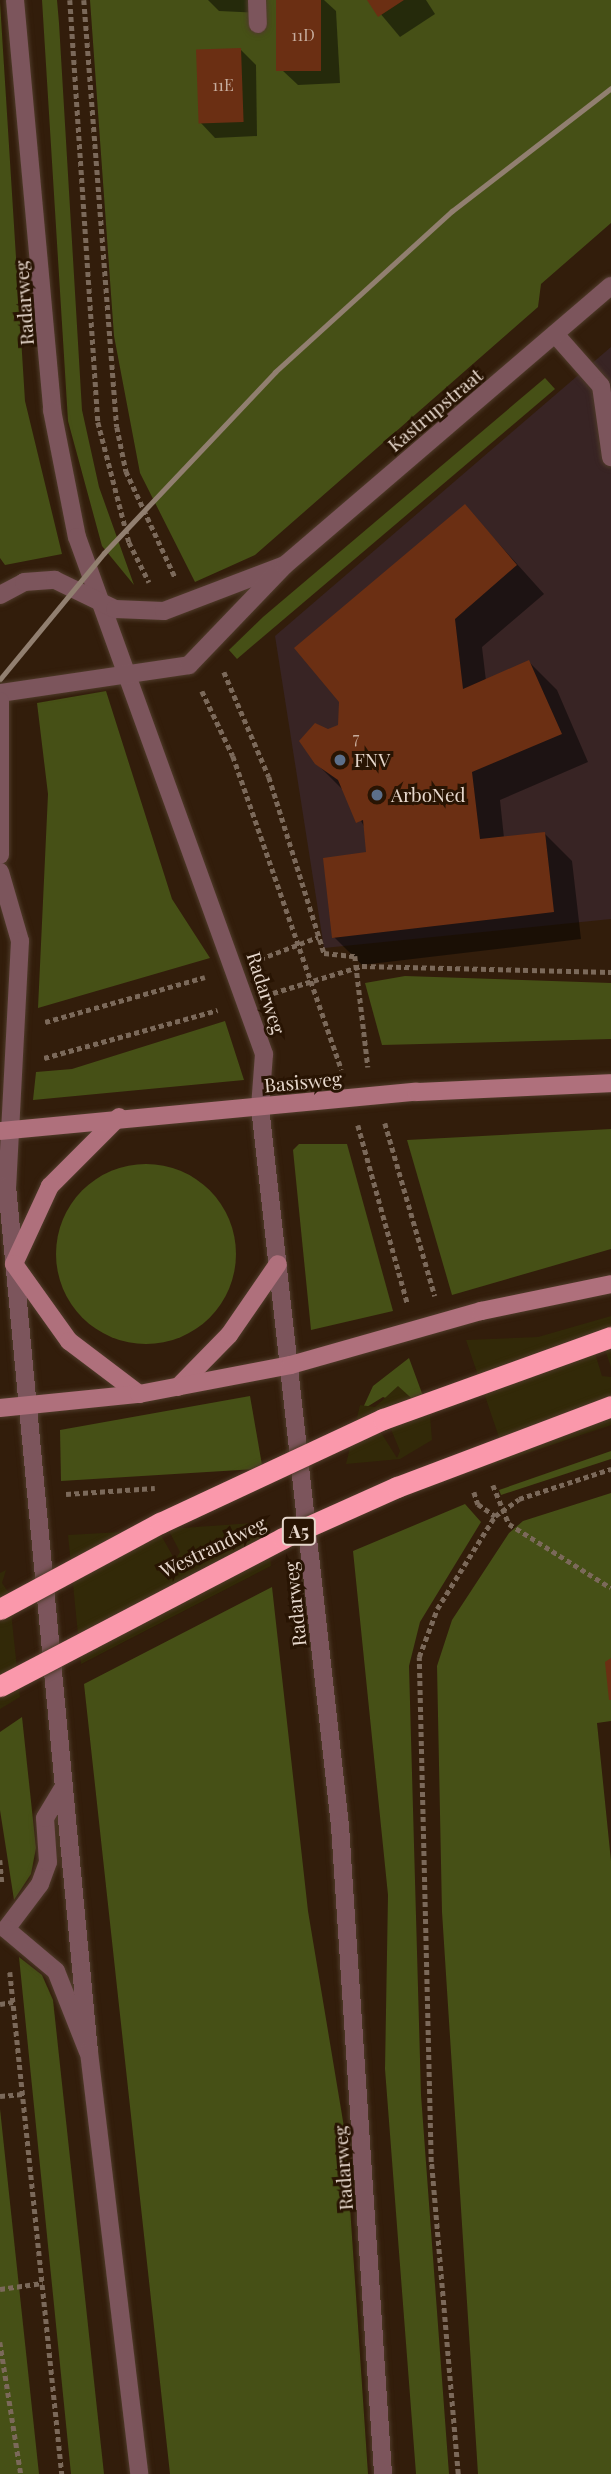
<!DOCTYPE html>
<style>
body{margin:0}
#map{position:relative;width:611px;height:2474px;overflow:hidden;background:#321d0b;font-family:"Playfair Display",serif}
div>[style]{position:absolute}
.industrial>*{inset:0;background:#382424}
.green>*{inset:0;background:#465016}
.round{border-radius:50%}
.sand>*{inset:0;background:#322908}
.shadow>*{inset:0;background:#0007}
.building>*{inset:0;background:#6b2f13;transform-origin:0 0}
.path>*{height:4.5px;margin-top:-2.25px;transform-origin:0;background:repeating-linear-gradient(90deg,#7b695a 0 5px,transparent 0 8.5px)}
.roads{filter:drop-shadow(0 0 2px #4f3b2a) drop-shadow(0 0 2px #4f3b2a)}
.service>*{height:18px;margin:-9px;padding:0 9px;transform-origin:9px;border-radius:9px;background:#7c555c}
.minor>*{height:18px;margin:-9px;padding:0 9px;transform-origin:9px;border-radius:9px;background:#7c555c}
.tertiary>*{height:18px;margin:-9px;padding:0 9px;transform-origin:9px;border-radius:9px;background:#7c555c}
.secondary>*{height:18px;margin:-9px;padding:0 9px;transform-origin:9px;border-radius:9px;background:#af707c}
.rail>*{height:5px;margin:-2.5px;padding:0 2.5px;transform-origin:2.5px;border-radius:2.5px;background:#917f70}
.bridges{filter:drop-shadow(0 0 2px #4f3b2a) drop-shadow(0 0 2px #4f3b2a)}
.motorway-bridge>*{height:21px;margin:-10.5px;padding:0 10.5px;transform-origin:10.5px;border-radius:10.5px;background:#fa98ab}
.dots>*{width:19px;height:19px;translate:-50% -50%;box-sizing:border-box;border:4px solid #281403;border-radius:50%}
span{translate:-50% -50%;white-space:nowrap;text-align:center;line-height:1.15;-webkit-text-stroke:6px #281403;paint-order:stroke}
.number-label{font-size:16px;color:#c7ad9e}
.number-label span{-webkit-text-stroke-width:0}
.shield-label span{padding:2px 5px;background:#281403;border:2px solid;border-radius:5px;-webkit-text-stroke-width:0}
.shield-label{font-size:18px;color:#e6d7cc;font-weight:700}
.street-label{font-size:19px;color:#e6d7cc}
.poi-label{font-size:19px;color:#e6d7cc}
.left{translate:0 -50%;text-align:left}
</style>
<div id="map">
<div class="industrial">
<i style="clip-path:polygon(611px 347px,611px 919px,324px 948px,275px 636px)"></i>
</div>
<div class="green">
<i style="clip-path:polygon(42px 0,57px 0,59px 23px,82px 410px,99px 487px,134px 585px,102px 546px,68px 421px)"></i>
<i style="clip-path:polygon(90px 0,611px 0,611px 223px,541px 284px,538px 307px,255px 555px,195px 582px,140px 473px,114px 336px)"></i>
<i style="clip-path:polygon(0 2px,25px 401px,62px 554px,5px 565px,0 558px)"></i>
<i style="clip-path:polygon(545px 378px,555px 389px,237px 659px,229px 650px,263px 617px)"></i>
<i style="clip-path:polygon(106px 691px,172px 899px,210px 958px,38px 1008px,48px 794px,37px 703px)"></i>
<i style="clip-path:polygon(405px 976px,611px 983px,611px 1039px,382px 1045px,365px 983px)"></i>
<i style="clip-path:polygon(225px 1021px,244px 1080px,33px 1100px,36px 1072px,72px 1069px)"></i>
<i style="clip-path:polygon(611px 1129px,611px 1249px,452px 1295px,407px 1140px)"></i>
<i style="clip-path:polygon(299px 1144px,347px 1144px,393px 1311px,311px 1330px,293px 1150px)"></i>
<i class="round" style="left:56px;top:1164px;width:180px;height:180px"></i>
<i style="clip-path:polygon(409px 1358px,430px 1415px,383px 1397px,362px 1410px,373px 1386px)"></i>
<i style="clip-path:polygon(250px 1396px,262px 1465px,257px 1469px,61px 1481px,60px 1430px)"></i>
<i style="clip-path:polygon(611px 1451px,611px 1459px,501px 1495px,499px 1490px)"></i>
<i style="clip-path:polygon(611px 1493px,611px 1721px,597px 1723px,611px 1861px,611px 2474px,478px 2474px,442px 1912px,437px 1666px,452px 1620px,509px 1533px,523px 1521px)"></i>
<i style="clip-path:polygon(465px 1504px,481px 1522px,420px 1622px,409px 1666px,421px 2095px,449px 2474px,416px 2474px,385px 2069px,388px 1895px,353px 1551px)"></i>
<i style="clip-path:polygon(272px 1587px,308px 1911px,345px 2133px,368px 2474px,170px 2474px,84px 1684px)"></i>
<i style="clip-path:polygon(22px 1717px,36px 1848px,31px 1874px,14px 1900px,0 1810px,0 1732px)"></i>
<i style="clip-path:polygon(19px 1957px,42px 1975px,53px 2000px,104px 2474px,71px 2474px)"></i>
<i style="clip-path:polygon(0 2109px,39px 2474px,0 2474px)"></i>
</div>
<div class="sand">
<i style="clip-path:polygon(611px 1316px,611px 1367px,604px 1347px,594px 1350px,602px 1376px,611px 1377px,611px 1425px,492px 1465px,489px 1458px,504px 1452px,466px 1340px,538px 1337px)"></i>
<i style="clip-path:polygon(evenodd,398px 1386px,430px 1415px,432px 1440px,400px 1459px,346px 1464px,360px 1405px,375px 1407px,398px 1386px,390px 1427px,400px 1451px,397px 1458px,380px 1431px,390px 1427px)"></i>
<i style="clip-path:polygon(267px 1522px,271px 1566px,81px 1664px,68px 1535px,158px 1530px,175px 1560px,180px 1552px,168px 1529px)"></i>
<i style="clip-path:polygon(6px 1570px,2px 1583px,9px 1593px,20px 1697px,0 1709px,0 1573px)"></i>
</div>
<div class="shadow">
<i style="clip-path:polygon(208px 0,261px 0,261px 13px,219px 11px)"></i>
<i style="clip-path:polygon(278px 0,324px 0,336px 11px,340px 83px,298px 85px,282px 70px)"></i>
<i style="clip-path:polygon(369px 0,426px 0,435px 14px,400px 37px)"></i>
<i style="clip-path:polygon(240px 49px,256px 65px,257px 136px,215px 138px,200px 122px)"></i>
<i style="clip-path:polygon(465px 506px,544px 594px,482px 647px,486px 681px,529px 662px,557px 690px,588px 762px,500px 800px,504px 838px,544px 833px,572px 861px,581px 939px,362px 965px,334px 937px,368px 854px,366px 830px,345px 792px,316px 763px,328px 731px,340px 726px)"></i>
</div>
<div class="building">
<i style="left:276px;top:0;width:45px;height:71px"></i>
<i style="clip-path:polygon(367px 0,404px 0,378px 17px)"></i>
<i style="left:241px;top:48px;width:74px;height:45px;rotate:88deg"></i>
<i style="clip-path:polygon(465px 504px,517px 565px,455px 619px,463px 689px,529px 660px,562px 734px,472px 772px,480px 839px,545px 832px,554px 912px,332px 938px,323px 858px,366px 852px,363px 820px,356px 823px,338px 780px,315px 764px,299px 741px,315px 723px,328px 729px,338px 725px,339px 702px,294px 648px)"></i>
<i style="clip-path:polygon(611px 1658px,611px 1700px,609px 1700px,605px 1662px)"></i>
</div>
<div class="path">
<i style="left:70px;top:0;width:423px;rotate:86.2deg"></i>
<i style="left:98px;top:422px;width:124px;rotate:75.5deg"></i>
<i style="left:129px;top:542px;width:45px;rotate:63.4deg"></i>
<i style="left:84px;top:0;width:428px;rotate:85.6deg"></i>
<i style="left:117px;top:427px;width:45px;rotate:78.4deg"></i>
<i style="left:126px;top:471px;width:117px;rotate:65.2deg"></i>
<i style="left:224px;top:672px;width:114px;rotate:66.8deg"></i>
<i style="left:269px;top:777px;width:184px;rotate:72.6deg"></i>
<i style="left:324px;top:953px;width:31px;rotate:6deg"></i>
<i style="left:355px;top:956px;width:112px;rotate:83.3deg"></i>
<i style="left:202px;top:691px;width:72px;rotate:64.5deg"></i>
<i style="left:233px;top:756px;width:332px;rotate:70.9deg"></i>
<i style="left:260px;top:959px;width:62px;rotate:-20.8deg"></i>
<i style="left:273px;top:993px;width:93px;rotate:-16.9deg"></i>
<i style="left:362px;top:966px;width:249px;rotate:1.4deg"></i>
<i style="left:45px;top:1022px;width:166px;rotate:-15.7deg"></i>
<i style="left:44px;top:1058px;width:180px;rotate:-15.4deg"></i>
<i style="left:385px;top:1123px;width:180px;rotate:73.9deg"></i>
<i style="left:358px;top:1125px;width:184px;rotate:74.5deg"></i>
<i style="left:493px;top:1485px;width:42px;rotate:67.7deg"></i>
<i style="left:509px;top:1524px;width:120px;rotate:32.1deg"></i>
<i style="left:474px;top:1492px;width:13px;rotate:72deg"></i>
<i style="left:478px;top:1504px;width:21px;rotate:35deg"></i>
<i style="left:66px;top:1494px;width:89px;rotate:-3.9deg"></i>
<i style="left:0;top:1860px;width:23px;rotate:85deg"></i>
<i style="left:10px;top:1972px;width:505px;rotate:84.09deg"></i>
<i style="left:0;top:2004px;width:13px;rotate:-9deg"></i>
<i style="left:0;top:2096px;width:23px;rotate:-5deg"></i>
<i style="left:0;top:2289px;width:43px;rotate:-7.9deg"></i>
<i style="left:0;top:2342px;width:134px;rotate:81deg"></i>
<i style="left:458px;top:2474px;width:313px;rotate:-94.9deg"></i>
<i style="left:431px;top:2162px;width:505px;rotate:-91.36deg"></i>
<i style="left:419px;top:1657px;width:51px;rotate:-69.4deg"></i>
<i style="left:437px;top:1609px;width:110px;rotate:-58.1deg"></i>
<i style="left:495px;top:1516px;width:29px;rotate:-35deg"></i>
<i style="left:519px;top:1499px;width:97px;rotate:-18.1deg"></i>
</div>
<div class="roads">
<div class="service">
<i style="left:257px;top:0;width:24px;rotate:88deg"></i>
<i style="left:555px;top:334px;width:69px;rotate:48.5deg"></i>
<i style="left:601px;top:386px;width:72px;rotate:82deg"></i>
</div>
<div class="minor">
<i style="left:6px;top:1929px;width:56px;rotate:-52.9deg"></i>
<i style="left:40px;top:1884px;width:23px;rotate:-70deg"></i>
<i style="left:48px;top:1862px;width:44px;rotate:-93.9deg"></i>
<i style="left:45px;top:1818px;width:33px;rotate:-59deg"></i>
<i style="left:6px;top:1929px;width:65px;rotate:40deg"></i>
<i style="left:56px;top:1971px;width:87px;rotate:68.4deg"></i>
</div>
<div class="tertiary">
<i style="left:15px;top:0;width:412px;rotate:84.8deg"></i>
<i style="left:52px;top:410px;width:129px;rotate:78.9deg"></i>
<i style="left:77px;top:537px;width:550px;rotate:70.11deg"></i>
<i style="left:264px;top:1054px;width:53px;rotate:94.3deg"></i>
<i style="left:260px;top:1107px;width:723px;rotate:83.65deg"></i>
<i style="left:340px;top:1826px;width:649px;rotate:86.2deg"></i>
<i style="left:0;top:595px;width:27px;rotate:-28deg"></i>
<i style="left:24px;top:582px;width:31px;rotate:-4deg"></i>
<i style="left:55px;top:580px;width:67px;rotate:25.8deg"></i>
<i style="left:115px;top:609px;width:49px;rotate:2.3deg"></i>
<i style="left:164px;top:611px;width:126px;rotate:-20.9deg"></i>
<i style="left:0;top:693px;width:191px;rotate:-8.4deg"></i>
<i style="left:189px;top:665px;width:139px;rotate:-46.2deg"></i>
<i style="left:285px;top:565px;width:429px;rotate:-40.6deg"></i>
<i style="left:0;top:701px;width:154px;rotate:90deg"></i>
<i style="left:0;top:872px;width:72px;rotate:73.8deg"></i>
<i style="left:20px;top:941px;width:245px;rotate:93deg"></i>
<i style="left:7px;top:1186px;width:870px;rotate:84.59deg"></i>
<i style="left:89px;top:2052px;width:425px;rotate:83.2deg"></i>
</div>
<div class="secondary">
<i style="left:119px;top:1117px;width:98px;rotate:135deg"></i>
<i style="left:50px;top:1186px;width:86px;rotate:114.8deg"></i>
<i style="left:14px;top:1264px;width:95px;rotate:54.5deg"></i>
<i style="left:69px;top:1341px;width:88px;rotate:37.1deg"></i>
<i style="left:0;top:1131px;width:418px;rotate:-5.4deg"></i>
<i style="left:416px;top:1092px;width:195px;rotate:-2.6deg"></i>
<i style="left:178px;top:1387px;width:73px;rotate:-45.6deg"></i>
<i style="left:229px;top:1335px;width:86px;rotate:-55.4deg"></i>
<i style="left:0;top:1408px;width:140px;rotate:-5.8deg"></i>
<i style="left:139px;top:1394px;width:155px;rotate:-10.8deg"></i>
<i style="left:291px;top:1365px;width:198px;rotate:-15.9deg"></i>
<i style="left:481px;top:1311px;width:133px;rotate:-11.7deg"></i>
</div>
</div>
<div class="rail">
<i style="left:0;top:679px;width:163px;rotate:-50.5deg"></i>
<i style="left:104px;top:553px;width:249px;rotate:-46.6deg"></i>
<i style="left:275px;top:372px;width:239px;rotate:-42.3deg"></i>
<i style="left:452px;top:211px;width:201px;rotate:-37.7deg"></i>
</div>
<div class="bridges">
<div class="motorway-bridge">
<i style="left:0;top:1609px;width:182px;rotate:-28.3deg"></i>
<i style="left:160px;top:1523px;width:246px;rotate:-25deg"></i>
<i style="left:383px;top:1419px;width:242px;rotate:-19.8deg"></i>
<i style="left:0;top:1686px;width:319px;rotate:-27.6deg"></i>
<i style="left:283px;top:1538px;width:125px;rotate:-24.1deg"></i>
<i style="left:397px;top:1487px;width:229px;rotate:-20.7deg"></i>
</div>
</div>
<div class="dots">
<i style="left:340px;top:760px;background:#5c6f8a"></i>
<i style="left:377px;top:795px;background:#5c6f8a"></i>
</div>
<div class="number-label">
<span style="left:303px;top:35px">11D</span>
<span style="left:223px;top:85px">11E</span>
<span style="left:356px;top:738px">7</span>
</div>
<div class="shield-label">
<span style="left:299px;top:1531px">A5</span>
</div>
<div class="street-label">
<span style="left:24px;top:303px;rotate:-94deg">Radarweg</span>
<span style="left:435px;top:410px;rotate:-40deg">Kastrupstraat</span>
<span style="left:266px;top:993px;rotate:72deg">Radarweg</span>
<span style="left:303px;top:1082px;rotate:-5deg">Basisweg</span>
<span style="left:213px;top:1547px;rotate:-26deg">Westrandweg</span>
<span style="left:295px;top:1604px;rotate:-96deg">Radarweg</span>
<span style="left:343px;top:2168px;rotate:-94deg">Radarweg</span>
</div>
<div class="poi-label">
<span class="left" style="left:354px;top:760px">FNV</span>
<span class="left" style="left:391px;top:795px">ArboNed</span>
</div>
</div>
